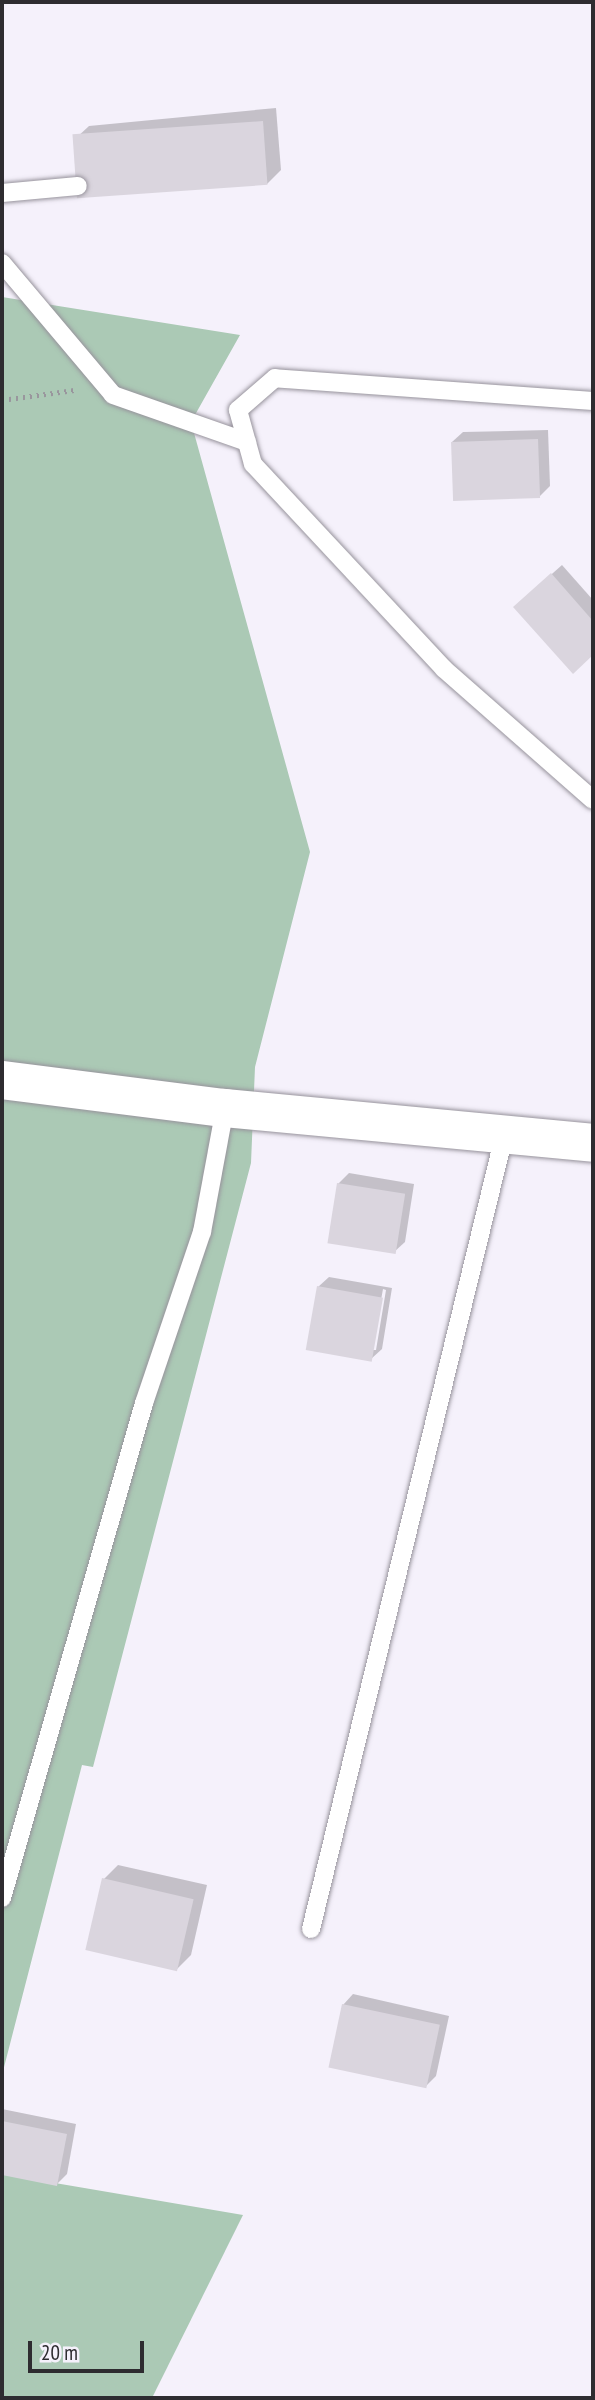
<!DOCTYPE html>
<style>
body{margin:0}
#map{position:relative;width:595px;height:2400px;overflow:hidden;background:#f5f1fb;font-family:"PT Sans Narrow",sans-serif}
div>[style]{position:absolute}
.green>*{inset:0;background:#abc9b5}
.shadow>*{inset:0;background:#0003}
.building>*{inset:0;background:#dad5de;transform-origin:0 0}
.path>*{height:4.5px;margin-top:-2.25px;transform-origin:0;background:repeating-linear-gradient(90deg,#99969d 0 2px,transparent 0 7px)}
.roads{filter:drop-shadow(0 0 2px #97939c) drop-shadow(0 0 2px #97939c)}
.lane>*{height:18px;margin:-9px;padding:0 9px;transform-origin:9px;border-radius:9px;background:#fff}
.secondary>*{height:38px;margin:-19px;padding:0 19px;transform-origin:19px;border-radius:19px;background:#fff}
span{translate:-50% -50%;white-space:nowrap;text-align:center;line-height:1.15;-webkit-text-stroke:5px #f5f1fb;paint-order:stroke}
.frame{position:absolute;inset:0;border:4px solid #2e2c30;pointer-events:none}
.scale{position:absolute;left:28px;top:2341px;width:116px;height:32px;box-sizing:border-box;border:4px solid #2e2c30;border-top:0;padding-left:9px;font-size:21px;line-height:24px;white-space:nowrap;color:#2e2c30;-webkit-text-stroke:5px #f5f1fb;paint-order:stroke}
</style>
<div id="map">
<div class="green">
<i style="clip-path:polygon(2px 297px,240px 335px,191px 422px,310px 852px,255px 1067px,251px 1163px,93px 1767px,82px 1765px,2px 2075px)"></i>
<i style="clip-path:polygon(2px 2174px,243px 2215px,152px 2398px,2px 2398px)"></i>
</div>
<div class="shadow">
<i style="clip-path:polygon(276px 108px,281px 170px,267px 184px,75px 139px,89px 126px)"></i>
<i style="clip-path:polygon(548px 430px,550px 486px,540px 496px,452px 442px,463px 432px)"></i>
<i style="clip-path:polygon(562px 565px,593px 600px,593px 652px,573px 671px,526px 597px)"></i>
<i style="clip-path:polygon(349px 1173px,414px 1184px,405px 1242px,394px 1252px,338px 1184px)"></i>
<i style="clip-path:polygon(evenodd,329px 1277px,392px 1288px,382px 1349px,371px 1359px,318px 1287px,329px 1277px,383px 1289px,386px 1290px,376px 1350px,372px 1350px,383px 1289px)"></i>
<i style="clip-path:polygon(118px 1865px,207px 1885px,191px 1955px,177px 1969px,104px 1879px)"></i>
<i style="clip-path:polygon(353px 1994px,449px 2016px,436px 2076px,426px 2086px,343px 2005px)"></i>
<i style="clip-path:polygon(2px 2109px,76px 2124px,67px 2174px,57px 2184px,2px 2173px)"></i>
</div>
<div class="building">
<i style="left:263px;top:121px;width:64px;height:191px;rotate:86deg"></i>
<i style="left:538px;top:439px;width:59px;height:87px;rotate:88deg"></i>
<i style="clip-path:polygon(551px 573px,593px 621px,593px 655px,573px 674px,513px 607px)"></i>
<i style="left:337px;top:1183px;width:69px;height:61px;rotate:9deg"></i>
<i style="left:317px;top:1286px;width:67px;height:65px;rotate:10deg"></i>
<i style="left:102px;top:1878px;width:94px;height:74px;rotate:13deg"></i>
<i style="left:342px;top:2004px;width:100px;height:65px;rotate:12deg"></i>
<i style="clip-path:polygon(2px 2121px,67px 2134px,57px 2186px,2px 2175px)"></i>
</div>
<div class="path">
<i style="left:2px;top:400px;width:73px;rotate:-7.9deg"></i>
</div>
<div class="roads">
<div class="lane">
<i style="left:2px;top:193px;width:76px;rotate:-5.3deg"></i>
<i style="left:2px;top:263px;width:172px;rotate:49.9deg"></i>
<i style="left:113px;top:395px;width:142px;rotate:19.3deg"></i>
<i style="left:593px;top:401px;width:319px;rotate:-175.9deg"></i>
<i style="left:275px;top:378px;width:49px;rotate:139.1deg"></i>
<i style="left:238px;top:410px;width:56px;rotate:74.5deg"></i>
<i style="left:253px;top:464px;width:280px;rotate:47deg"></i>
<i style="left:444px;top:669px;width:198px;rotate:41.3deg"></i>
<i style="left:2px;top:1898px;width:515px;rotate:-73.99deg"></i>
<i style="left:144px;top:1403px;width:181px;rotate:-71.3deg"></i>
<i style="left:202px;top:1232px;width:126px;rotate:-79.5deg"></i>
<i style="left:311px;top:1929px;width:816px;rotate:-76.32deg"></i>
</div>
<div class="secondary">
<i style="left:2px;top:1080px;width:225px;rotate:7.2deg"></i>
<i style="left:225px;top:1108px;width:370px;rotate:5.4deg"></i>
</div>
</div>
<div class="frame"></div>
<div class="scale">20 m</div>
</div>
